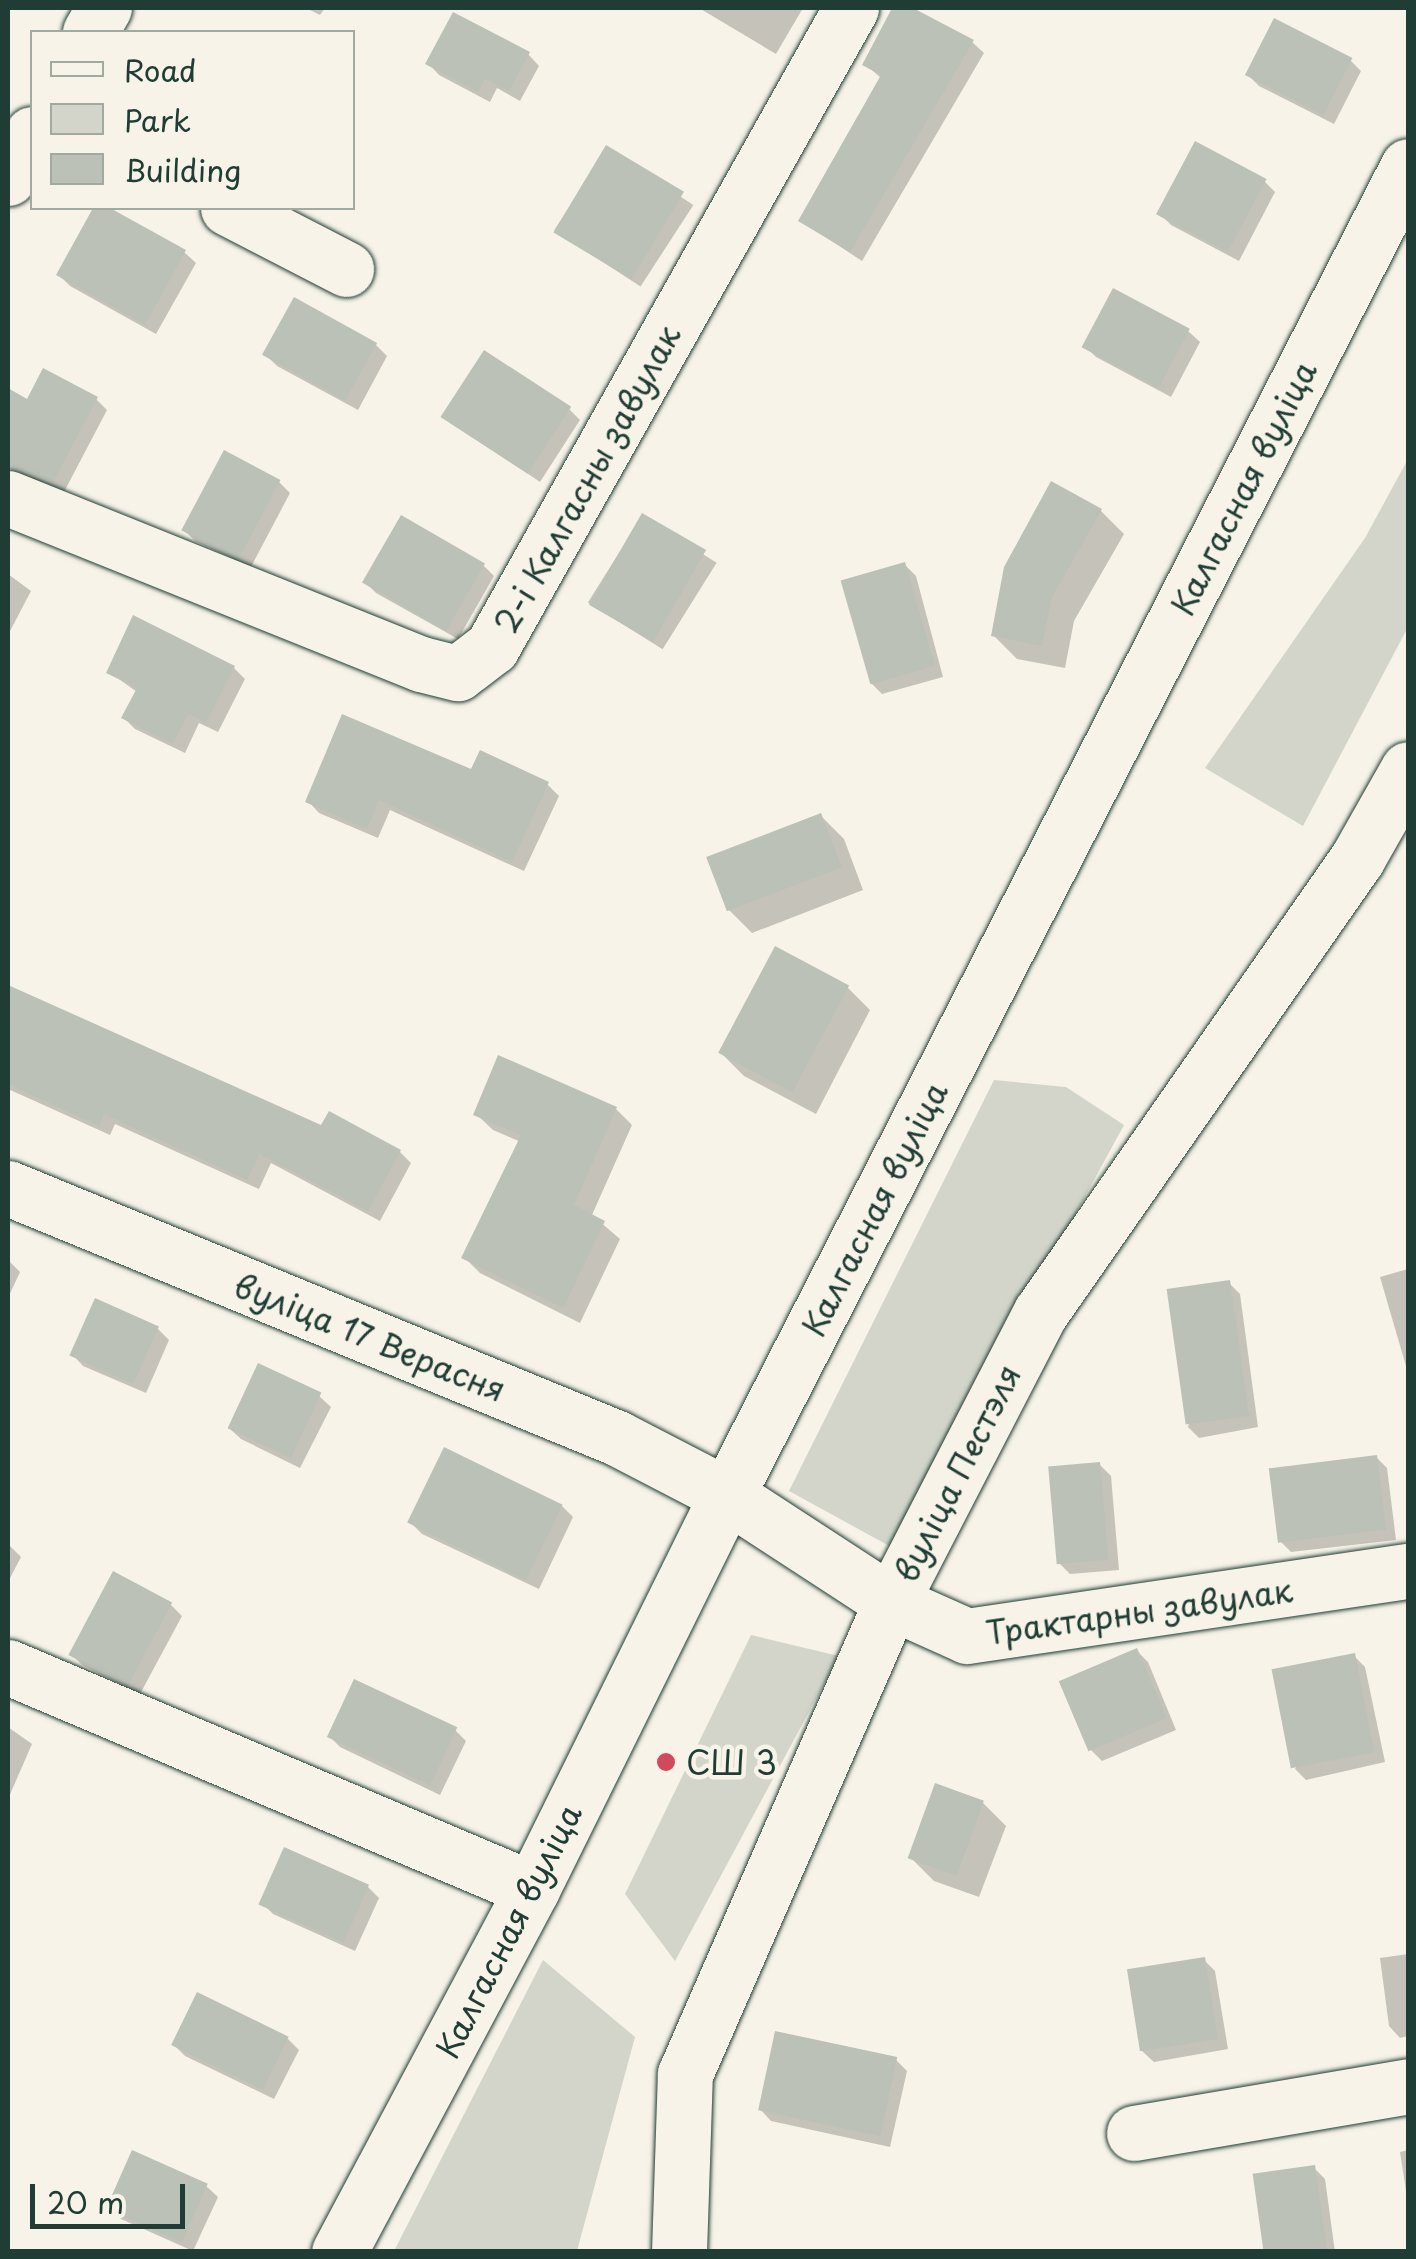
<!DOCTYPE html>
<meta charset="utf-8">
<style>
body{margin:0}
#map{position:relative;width:1416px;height:2259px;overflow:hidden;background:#f7f3e8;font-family:"Playpen Sans",sans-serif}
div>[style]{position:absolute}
.green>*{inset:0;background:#d3d5ca}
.shadow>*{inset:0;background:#0003;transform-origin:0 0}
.building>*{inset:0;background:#bbc1b6;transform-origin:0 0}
.roads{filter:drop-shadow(0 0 2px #1f3d34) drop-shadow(0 0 2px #1f3d34)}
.minor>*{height:55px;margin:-27.5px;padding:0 27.5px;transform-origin:27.5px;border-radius:27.5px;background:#f7f3e8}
.dots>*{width:28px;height:28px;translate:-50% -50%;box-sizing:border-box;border:5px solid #f7f3e8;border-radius:50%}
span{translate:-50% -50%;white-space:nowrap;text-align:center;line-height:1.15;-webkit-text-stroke:9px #f7f3e8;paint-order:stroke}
.street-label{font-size:32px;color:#1f3d34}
.poi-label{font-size:32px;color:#1f3d34}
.left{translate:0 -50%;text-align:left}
.frame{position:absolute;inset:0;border:10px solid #1f3d34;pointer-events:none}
.legend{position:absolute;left:30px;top:30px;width:325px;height:180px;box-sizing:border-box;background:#f7f3e8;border:2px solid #a1aaa0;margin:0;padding:12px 18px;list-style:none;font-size:30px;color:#1f3d34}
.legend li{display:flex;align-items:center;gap:20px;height:50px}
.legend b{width:50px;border:2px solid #a1aaa0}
.scale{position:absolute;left:30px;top:2184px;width:155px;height:45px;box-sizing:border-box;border:5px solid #1f3d34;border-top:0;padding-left:12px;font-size:30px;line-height:35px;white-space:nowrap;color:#1f3d34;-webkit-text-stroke:8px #f7f3e8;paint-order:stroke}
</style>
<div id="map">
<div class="green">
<i style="clip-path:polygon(1408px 459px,1408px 627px,1303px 826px,1205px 768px,1365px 538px)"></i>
<i style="clip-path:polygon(994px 1080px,1066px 1087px,1124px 1125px,893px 1548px,789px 1491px)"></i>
<i style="clip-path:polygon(751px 1635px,839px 1656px,675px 1961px,625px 1894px)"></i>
<i style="clip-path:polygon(543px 1960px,635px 2037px,577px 2251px,394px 2251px)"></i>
</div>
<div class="shadow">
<i style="clip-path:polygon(306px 8px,325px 8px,320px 15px)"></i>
<i style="clip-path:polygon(699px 8px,803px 8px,776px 54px)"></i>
<i style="clip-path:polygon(895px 8px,908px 8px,972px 42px,984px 53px,862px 261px,801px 221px,882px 79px,865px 64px)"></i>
<i style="clip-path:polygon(528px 54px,539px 66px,520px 101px,497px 88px,490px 102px,439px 75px,428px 63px)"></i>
<i style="clip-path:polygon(1350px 60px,1361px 71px,1334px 124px,1259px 86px,1248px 75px)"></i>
<i style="left:607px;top:149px;width:103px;height:97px;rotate:33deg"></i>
<i style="clip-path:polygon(1264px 181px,1275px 192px,1239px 261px,1171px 225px,1160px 214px)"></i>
<i style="clip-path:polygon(96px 208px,105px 208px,184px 252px,196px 263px,156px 334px,70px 286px,59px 275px)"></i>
<i style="clip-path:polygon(1188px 331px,1200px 342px,1171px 397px,1096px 357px,1085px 346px)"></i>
<i style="clip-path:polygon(376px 345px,387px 356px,358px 410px,277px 366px,266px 355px)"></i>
<i style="clip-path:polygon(8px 391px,28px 402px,96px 399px,107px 410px,64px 492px,8px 468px)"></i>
<i style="clip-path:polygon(569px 409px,580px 420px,540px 482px,444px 417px)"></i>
<i style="clip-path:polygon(279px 482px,290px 493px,251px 567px,195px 541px,184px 530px)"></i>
<i style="clip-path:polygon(1052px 484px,1101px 511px,1124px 534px,1074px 621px,1065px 668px,1017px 659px,994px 636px)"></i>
<i style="left:642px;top:516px;width:88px;height:102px;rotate:32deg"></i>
<i style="clip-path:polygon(904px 564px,916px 576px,943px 677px,882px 694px,871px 683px)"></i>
<i style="clip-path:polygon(483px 565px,494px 576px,458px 639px,376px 593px,365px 582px)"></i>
<i style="clip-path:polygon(8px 574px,31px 591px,8px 635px)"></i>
<i style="clip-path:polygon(234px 668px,245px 679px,218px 732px,199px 723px,185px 753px,135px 729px,124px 718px,137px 692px,109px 672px)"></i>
<i style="clip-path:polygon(481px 754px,548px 785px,559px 796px,524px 871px,390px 810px,378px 838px,319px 813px,308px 801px,472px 773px)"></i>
<i style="clip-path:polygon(821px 816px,844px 839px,863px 890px,752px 933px,729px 910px)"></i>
<i style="clip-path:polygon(847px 987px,870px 1010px,816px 1114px,744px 1076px,721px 1053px)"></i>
<i style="clip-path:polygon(8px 988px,323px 1128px,400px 1152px,411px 1163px,380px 1221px,271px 1163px,259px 1189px,115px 1124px,110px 1135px,8px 1089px)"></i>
<i style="clip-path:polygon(616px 1109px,632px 1125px,592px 1215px,620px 1239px,580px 1323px,480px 1273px,464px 1257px,521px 1142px,493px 1130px,476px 1114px)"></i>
<i style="clip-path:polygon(8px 1260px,20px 1272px,8px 1298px)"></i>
<i style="clip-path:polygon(1408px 1269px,1408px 1373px,1380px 1277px)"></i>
<i style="clip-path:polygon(1229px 1283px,1240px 1294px,1258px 1427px,1199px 1438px,1188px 1427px)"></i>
<i style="clip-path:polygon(158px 1329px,169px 1340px,146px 1393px,83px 1366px,72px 1354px)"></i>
<i style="clip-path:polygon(319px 1396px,331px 1407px,300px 1468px,241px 1439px,229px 1428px)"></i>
<i style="clip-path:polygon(1376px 1457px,1387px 1468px,1396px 1540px,1291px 1552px,1280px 1541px)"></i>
<i style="clip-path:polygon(1100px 1465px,1111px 1476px,1119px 1570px,1070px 1574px,1059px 1563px)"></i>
<i style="clip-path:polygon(562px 1506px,573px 1517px,539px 1589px,422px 1534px,411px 1523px)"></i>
<i style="clip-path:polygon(8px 1544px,21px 1557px,8px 1582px)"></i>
<i style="clip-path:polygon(114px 1575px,171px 1605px,182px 1616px,140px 1694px,82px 1665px,71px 1654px)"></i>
<i style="clip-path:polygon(1137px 1651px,1148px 1662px,1176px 1730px,1102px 1761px,1091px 1750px)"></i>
<i style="clip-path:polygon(1354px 1656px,1365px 1667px,1385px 1762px,1306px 1780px,1295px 1769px)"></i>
<i style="clip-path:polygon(8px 1727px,32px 1744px,8px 1799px)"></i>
<i style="clip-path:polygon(455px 1730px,466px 1741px,440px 1795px,340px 1747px,329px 1736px)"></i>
<i style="clip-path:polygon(983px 1803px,1006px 1826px,979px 1897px,934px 1881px,911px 1858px)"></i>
<i style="clip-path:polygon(368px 1887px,379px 1898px,355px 1951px,273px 1914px,262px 1903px)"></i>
<i style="clip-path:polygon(1408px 1954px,1408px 2036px,1400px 2038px,1389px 2026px,1380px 1958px)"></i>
<i style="clip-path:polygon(1204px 1960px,1215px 1971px,1228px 2049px,1154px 2062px,1142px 2051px)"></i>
<i style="clip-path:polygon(288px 2039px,299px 2050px,274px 2099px,185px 2056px,174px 2045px)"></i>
<i style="clip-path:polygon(896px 2060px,907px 2071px,890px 2147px,771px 2121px,760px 2109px)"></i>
<i style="clip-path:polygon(1408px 2150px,1408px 2204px,1400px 2152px)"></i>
<i style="clip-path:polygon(1314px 2168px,1325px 2179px,1335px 2252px,1267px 2252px)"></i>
<i style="clip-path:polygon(206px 2186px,218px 2197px,193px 2251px,121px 2219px,110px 2208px)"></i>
</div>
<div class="building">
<i style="clip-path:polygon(892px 8px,913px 8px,974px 40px,850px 252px,798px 221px,881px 75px,862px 65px)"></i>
<i style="clip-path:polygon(453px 12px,530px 52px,509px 91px,485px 79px,478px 92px,425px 64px)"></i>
<i style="left:1274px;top:18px;width:88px;height:64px;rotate:27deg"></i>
<i style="left:1195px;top:141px;width:81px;height:83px;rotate:28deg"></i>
<i style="left:606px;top:145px;width:91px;height:102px;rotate:31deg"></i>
<i style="clip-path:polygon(93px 208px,110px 208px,186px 250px,145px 325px,56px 275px)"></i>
<i style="left:1113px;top:288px;width:87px;height:67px;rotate:28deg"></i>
<i style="left:294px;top:297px;width:95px;height:66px;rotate:29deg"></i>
<i style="left:484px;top:350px;width:104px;height:80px;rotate:33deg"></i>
<i style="clip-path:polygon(43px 368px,98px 397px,53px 482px,8px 465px,8px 388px,27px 399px)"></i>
<i style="left:224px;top:450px;width:64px;height:91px;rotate:28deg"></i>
<i style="clip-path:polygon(1051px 481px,1102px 509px,1052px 597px,1042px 646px,991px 636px,1004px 567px)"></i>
<i style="left:642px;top:513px;width:74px;height:106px;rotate:30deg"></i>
<i style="left:401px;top:515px;width:97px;height:78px;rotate:30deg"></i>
<i style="left:905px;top:562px;width:108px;height:67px;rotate:74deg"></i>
<i style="clip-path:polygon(133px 615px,235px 666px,206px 723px,188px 714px,173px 744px,121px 718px,137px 688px,106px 673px)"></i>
<i style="clip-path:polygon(342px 714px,471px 769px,480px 750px,549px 782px,512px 862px,379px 800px,367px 829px,305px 802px)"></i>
<i style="left:821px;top:813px;width:58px;height:123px;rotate:69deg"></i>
<i style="left:775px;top:946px;width:84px;height:121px;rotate:28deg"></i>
<i style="clip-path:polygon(8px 985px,321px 1125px,329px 1111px,401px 1150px,368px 1211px,259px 1154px,247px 1180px,104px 1114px,99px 1126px,8px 1084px)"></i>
<i style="clip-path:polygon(498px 1055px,617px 1107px,574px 1205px,605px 1221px,563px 1308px,461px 1258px,521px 1135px,473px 1115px)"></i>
<i style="left:1230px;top:1280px;width:137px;height:64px;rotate:82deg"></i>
<i style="left:95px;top:1298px;width:70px;height:63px;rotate:24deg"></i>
<i style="left:258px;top:1363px;width:70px;height:72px;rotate:25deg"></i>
<i style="left:444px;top:1447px;width:132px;height:84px;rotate:26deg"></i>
<i style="left:1377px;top:1455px;width:75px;height:109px;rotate:83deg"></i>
<i style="left:1100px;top:1462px;width:98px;height:52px;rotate:85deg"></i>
<i style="left:113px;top:1571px;width:67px;height:95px;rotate:28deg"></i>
<i style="left:1137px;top:1648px;width:76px;height:85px;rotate:67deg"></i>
<i style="left:1355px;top:1653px;width:101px;height:85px;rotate:79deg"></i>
<i style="left:354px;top:1679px;width:114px;height:64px;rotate:25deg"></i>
<i style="left:935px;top:1783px;width:52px;height:80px;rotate:20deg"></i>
<i style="left:284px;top:1847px;width:93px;height:63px;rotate:24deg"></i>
<i style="left:1205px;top:1957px;width:83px;height:79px;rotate:81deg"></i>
<i style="left:197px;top:1992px;width:102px;height:59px;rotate:26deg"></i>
<i style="left:775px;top:2031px;width:125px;height:81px;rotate:12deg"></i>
<i style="left:132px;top:2150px;width:83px;height:64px;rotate:24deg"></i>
<i style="left:1315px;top:2165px;width:88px;height:63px;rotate:82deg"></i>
</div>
<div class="roads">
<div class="minor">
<i style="left:90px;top:32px;width:28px;rotate:-60deg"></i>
<i style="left:8px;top:178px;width:50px;rotate:-61.4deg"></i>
<i style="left:228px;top:208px;width:133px;rotate:27.3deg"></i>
<i style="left:8px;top:498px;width:445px;rotate:21.9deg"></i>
<i style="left:421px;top:664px;width:38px;rotate:14deg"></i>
<i style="left:458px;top:673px;width:43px;rotate:-37.4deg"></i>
<i style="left:492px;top:647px;width:733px;rotate:-60.67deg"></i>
<i style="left:8px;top:1188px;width:658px;rotate:22.32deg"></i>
<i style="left:617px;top:1438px;width:124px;rotate:27.4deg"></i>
<i style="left:727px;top:1495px;width:196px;rotate:33.1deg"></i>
<i style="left:891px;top:1602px;width:83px;rotate:24.1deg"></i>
<i style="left:967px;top:1636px;width:446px;rotate:-8.4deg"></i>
<i style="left:8px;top:1667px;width:569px;rotate:22.96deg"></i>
<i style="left:1134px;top:2133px;width:278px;rotate:-9.7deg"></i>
<i style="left:339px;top:2252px;width:411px;rotate:-62deg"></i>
<i style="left:532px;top:1889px;width:440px;rotate:-63.7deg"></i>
<i style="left:727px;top:1495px;width:1493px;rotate:-62.87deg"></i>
<i style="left:679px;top:2252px;width:178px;rotate:-88.1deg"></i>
<i style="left:685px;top:2074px;width:515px;rotate:-66.42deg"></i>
<i style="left:891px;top:1602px;width:326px;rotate:-62.7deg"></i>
<i style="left:1041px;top:1312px;width:552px;rotate:-55.1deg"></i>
<i style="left:1357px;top:859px;width:103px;rotate:-60.5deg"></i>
</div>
</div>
<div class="dots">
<i style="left:666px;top:1762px;background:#d1495b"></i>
</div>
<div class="street-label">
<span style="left:587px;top:479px;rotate:-61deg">2-і Калгасны завулак</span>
<span style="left:1243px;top:488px;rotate:-63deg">Калгасная вуліца</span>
<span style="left:874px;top:1209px;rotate:-63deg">Калгасная вуліца</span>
<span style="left:370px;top:1337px;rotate:22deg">вуліца 17 Верасня</span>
<span style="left:957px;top:1473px;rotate:-63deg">вуліца Пестэля</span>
<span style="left:1139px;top:1611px;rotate:-8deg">Трактарны завулак</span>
<span style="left:508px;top:1931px;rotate:-63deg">Калгасная вуліца</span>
</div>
<div class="poi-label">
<span class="left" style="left:686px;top:1762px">СШ 3</span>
</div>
<div class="frame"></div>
<ul class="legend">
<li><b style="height:12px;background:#f7f3e8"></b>Road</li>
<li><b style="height:28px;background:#d3d5ca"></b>Park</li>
<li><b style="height:28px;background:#bbc1b6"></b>Building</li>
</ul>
<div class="scale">20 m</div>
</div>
